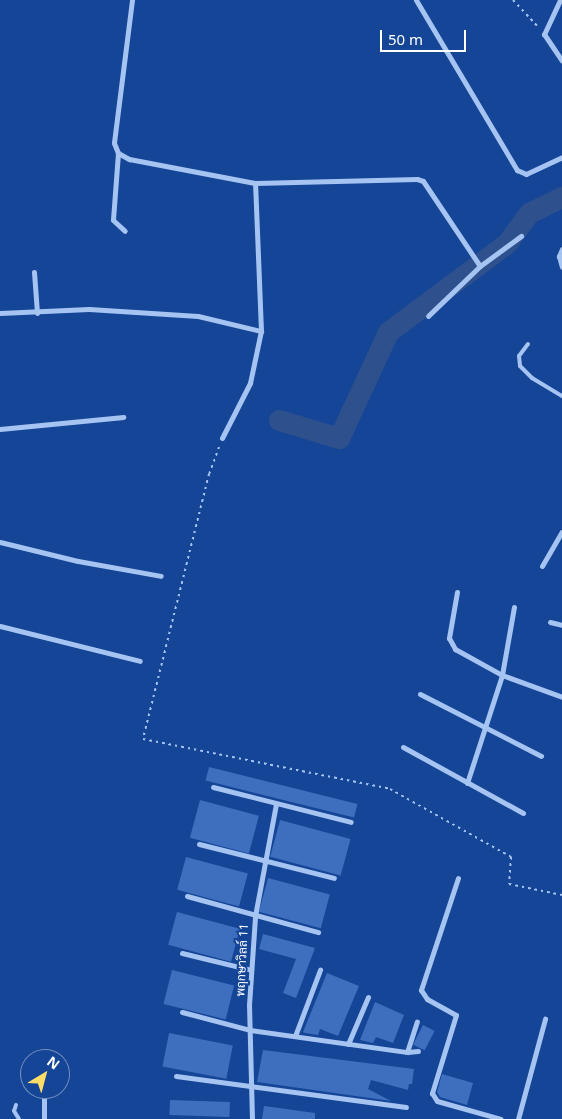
<!DOCTYPE html>
<meta charset="utf-8">
<style>
body{margin:0}
#map{position:relative;width:562px;height:1119px;overflow:hidden;background:#154596;font-family:"Noto Sans",Sarabun,sans-serif}
div>[style]{position:absolute}
.river>*{height:21px;margin:-10.5px;padding:0 10.5px;transform-origin:10.5px;border-radius:10.5px;background:#2e518e}
.building>*{inset:0;background:#3d6fbe;transform-origin:0 0}
.path>*{height:2px;margin-top:-1px;transform-origin:0;background:repeating-linear-gradient(90deg,#a6c4f2 0 2.5px,transparent 0 6.5px)}
.lane>*{height:4px;margin:-2px;padding:0 2px;transform-origin:2px;border-radius:2px;background:#a6c4f2}
.street>*{height:5px;margin:-2.5px;padding:0 2.5px;transform-origin:2.5px;border-radius:2.5px;background:#a6c4f2}
span{translate:-50% -50%;white-space:nowrap;text-align:center;line-height:1.15;-webkit-text-stroke:4px #154596;paint-order:stroke}
.street-label{font-size:12px;color:#fff}
.north{position:absolute;left:20px;top:1049px;width:50px;height:50px;box-sizing:border-box;background:#154596;border:1px solid #738fc0;border-radius:50%;rotate:37deg;font-size:14px;font-weight:700;line-height:20px;text-align:center;color:#fff}
.north::after{content:'';display:block;margin:auto;width:18px;height:22px;background:#ffdd67;clip-path:polygon(50% 0,100% 100%,50% 72%,0 100%)}
.scale{position:absolute;left:380px;top:30px;width:86px;height:22px;box-sizing:border-box;border:2px solid #fff;border-top:0;padding-left:6px;font-size:15px;line-height:18px;white-space:nowrap;color:#fff;-webkit-text-stroke:4px #154596;paint-order:stroke}
</style>
<div id="map">
<div class="river">
<i style="left:279px;top:420px;width:63px;rotate:16.7deg"></i>
<i style="left:339px;top:438px;width:117px;rotate:-65.2deg"></i>
<i style="left:388px;top:332px;width:149px;rotate:-36.8deg"></i>
<i style="left:507px;top:243px;width:37px;rotate:-54deg"></i>
<i style="left:529px;top:213px;width:37px;rotate:-26deg"></i>
</div>
<div class="building">
<i style="left:209px;top:767px;width:153px;height:14px;rotate:14deg"></i>
<i style="left:200px;top:800px;width:61px;height:39px;rotate:15deg"></i>
<i style="left:280px;top:820px;width:73px;height:38px;rotate:15deg"></i>
<i style="left:186px;top:857px;width:64px;height:34px;rotate:15deg"></i>
<i style="left:268px;top:878px;width:64px;height:35px;rotate:15deg"></i>
<i style="left:177px;top:912px;width:65px;height:34px;rotate:15deg"></i>
<i style="clip-path:polygon(263px 934px,315px 948px,296px 998px,283px 993px,296px 959px,259px 949px)"></i>
<i style="left:172px;top:970px;width:64px;height:35px;rotate:14deg"></i>
<i style="clip-path:polygon(327px 973px,359px 986px,338px 1036px,320px 1029px,318px 1035px,305px 1033px,303px 1032px)"></i>
<i style="clip-path:polygon(375px 1002px,404px 1015px,393px 1043px,376px 1037px,373px 1043px,360px 1040px)"></i>
<i style="left:423px;top:1025px;width:13px;height:22px;rotate:27deg"></i>
<i style="left:169px;top:1033px;width:65px;height:34px;rotate:11deg"></i>
<i style="clip-path:polygon(263px 1050px,414px 1069px,412px 1084px,409px 1084px,408px 1090px,371px 1080px,368px 1089px,391px 1101px,257px 1082px)"></i>
<i style="clip-path:polygon(442px 1074px,473px 1083px,467px 1105px,440px 1097px,437px 1092px)"></i>
<i style="left:170px;top:1100px;width:60px;height:15px;rotate:2deg"></i>
<i style="clip-path:polygon(264px 1106px,315px 1113px,315px 1119px,262px 1119px)"></i>
</div>
<div class="path">
<i style="left:513px;top:0;width:38px;rotate:47deg"></i>
<i style="left:219px;top:447px;width:29px;rotate:110deg"></i>
<i style="left:209px;top:474px;width:273px;rotate:104deg"></i>
<i style="left:143px;top:739px;width:252px;rotate:11.4deg"></i>
<i style="left:390px;top:789px;width:139px;rotate:29.3deg"></i>
<i style="left:511px;top:857px;width:27px;rotate:94deg"></i>
<i style="left:509px;top:884px;width:54px;rotate:11.7deg"></i>
</div>
<div class="lane">
<i style="left:528px;top:344px;width:15px;rotate:127deg"></i>
<i style="left:519px;top:356px;width:10px;rotate:84deg"></i>
<i style="left:520px;top:366px;width:17px;rotate:45deg"></i>
<i style="left:532px;top:378px;width:35px;rotate:31deg"></i>
<i style="left:16px;top:1105px;width:6px;rotate:108deg"></i>
<i style="left:14px;top:1111px;width:9px;rotate:58deg"></i>
</div>
<div class="street">
<i style="left:132px;top:0;width:144px;rotate:97.2deg"></i>
<i style="left:114px;top:143px;width:11px;rotate:68deg"></i>
<i style="left:118px;top:153px;width:13px;rotate:29deg"></i>
<i style="left:129px;top:159px;width:128px;rotate:10.8deg"></i>
<i style="left:255px;top:183px;width:162px;rotate:-1.4deg"></i>
<i style="left:417px;top:179px;width:6px;rotate:18deg"></i>
<i style="left:423px;top:181px;width:102px;rotate:56.2deg"></i>
<i style="left:480px;top:266px;width:72px;rotate:136.1deg"></i>
<i style="left:416px;top:0;width:198px;rotate:59.3deg"></i>
<i style="left:517px;top:170px;width:10px;rotate:24deg"></i>
<i style="left:526px;top:174px;width:40px;rotate:-25deg"></i>
<i style="left:560px;top:0;width:38px;rotate:115deg"></i>
<i style="left:544px;top:34px;width:32px;rotate:56deg"></i>
<i style="left:118px;top:153px;width:67px;rotate:94.3deg"></i>
<i style="left:113px;top:220px;width:16px;rotate:43deg"></i>
<i style="left:562px;top:249px;width:8px;rotate:113deg"></i>
<i style="left:559px;top:256px;width:11px;rotate:75deg"></i>
<i style="left:480px;top:266px;width:51px;rotate:-36.2deg"></i>
<i style="left:34px;top:272px;width:41px;rotate:85.8deg"></i>
<i style="left:0;top:313px;width:89px;rotate:-2.6deg"></i>
<i style="left:89px;top:309px;width:109px;rotate:3.7deg"></i>
<i style="left:198px;top:316px;width:65px;rotate:13.4deg"></i>
<i style="left:261px;top:331px;width:148px;rotate:-92.3deg"></i>
<i style="left:0;top:429px;width:124px;rotate:-5.6deg"></i>
<i style="left:222px;top:438px;width:62px;rotate:-63deg"></i>
<i style="left:250px;top:383px;width:53px;rotate:-78.1deg"></i>
<i style="left:0;top:542px;width:80px;rotate:13.7deg"></i>
<i style="left:78px;top:561px;width:84px;rotate:10.2deg"></i>
<i style="left:542px;top:566px;width:39px;rotate:-60deg"></i>
<i style="left:457px;top:592px;width:47px;rotate:99.9deg"></i>
<i style="left:449px;top:638px;width:13px;rotate:61deg"></i>
<i style="left:455px;top:649px;width:54px;rotate:29deg"></i>
<i style="left:502px;top:675px;width:64px;rotate:20.1deg"></i>
<i style="left:550px;top:622px;width:12px;rotate:14deg"></i>
<i style="left:0;top:626px;width:144px;rotate:14deg"></i>
<i style="left:420px;top:694px;width:136px;rotate:27.1deg"></i>
<i style="left:403px;top:747px;width:137px;rotate:28.8deg"></i>
<i style="left:467px;top:783px;width:114px;rotate:-72deg"></i>
<i style="left:502px;top:675px;width:69px;rotate:-80deg"></i>
<i style="left:213px;top:787px;width:142px;rotate:14.2deg"></i>
<i style="left:199px;top:844px;width:139px;rotate:14.1deg"></i>
<i style="left:458px;top:878px;width:118px;rotate:108.3deg"></i>
<i style="left:421px;top:990px;width:11px;rotate:56deg"></i>
<i style="left:427px;top:999px;width:33px;rotate:29deg"></i>
<i style="left:456px;top:1015px;width:82px;rotate:107.1deg"></i>
<i style="left:432px;top:1093px;width:9px;rotate:58deg"></i>
<i style="left:437px;top:1101px;width:66px;rotate:15.7deg"></i>
<i style="left:187px;top:896px;width:136px;rotate:15.4deg"></i>
<i style="left:182px;top:953px;width:71px;rotate:13.8deg"></i>
<i style="left:182px;top:1012px;width:70px;rotate:14.8deg"></i>
<i style="left:250px;top:1030px;width:159px;rotate:8deg"></i>
<i style="left:407px;top:1052px;width:32px;rotate:-72deg"></i>
<i style="left:295px;top:1036px;width:71px;rotate:-69.3deg"></i>
<i style="left:348px;top:1044px;width:51px;rotate:-66.9deg"></i>
<i style="left:407px;top:1052px;width:11px;rotate:-5deg"></i>
<i style="left:176px;top:1076px;width:232px;rotate:7.7deg"></i>
<i style="left:44px;top:1098px;width:21px;rotate:90deg"></i>
<i style="left:252px;top:1119px;width:114px;rotate:-91.5deg"></i>
<i style="left:249px;top:1005px;width:89px;rotate:-86.1deg"></i>
<i style="left:255px;top:916px;width:114px;rotate:-79.4deg"></i>
<i style="left:518px;top:1119px;width:104px;rotate:-74.9deg"></i>
</div>
<div class="street-label">
<span style="left:242px;top:960px;rotate:-87deg">พฤกษาวิลล์ 11</span>
</div>
<div class="north">N</div>
<div class="scale">50 m</div>
</div>
